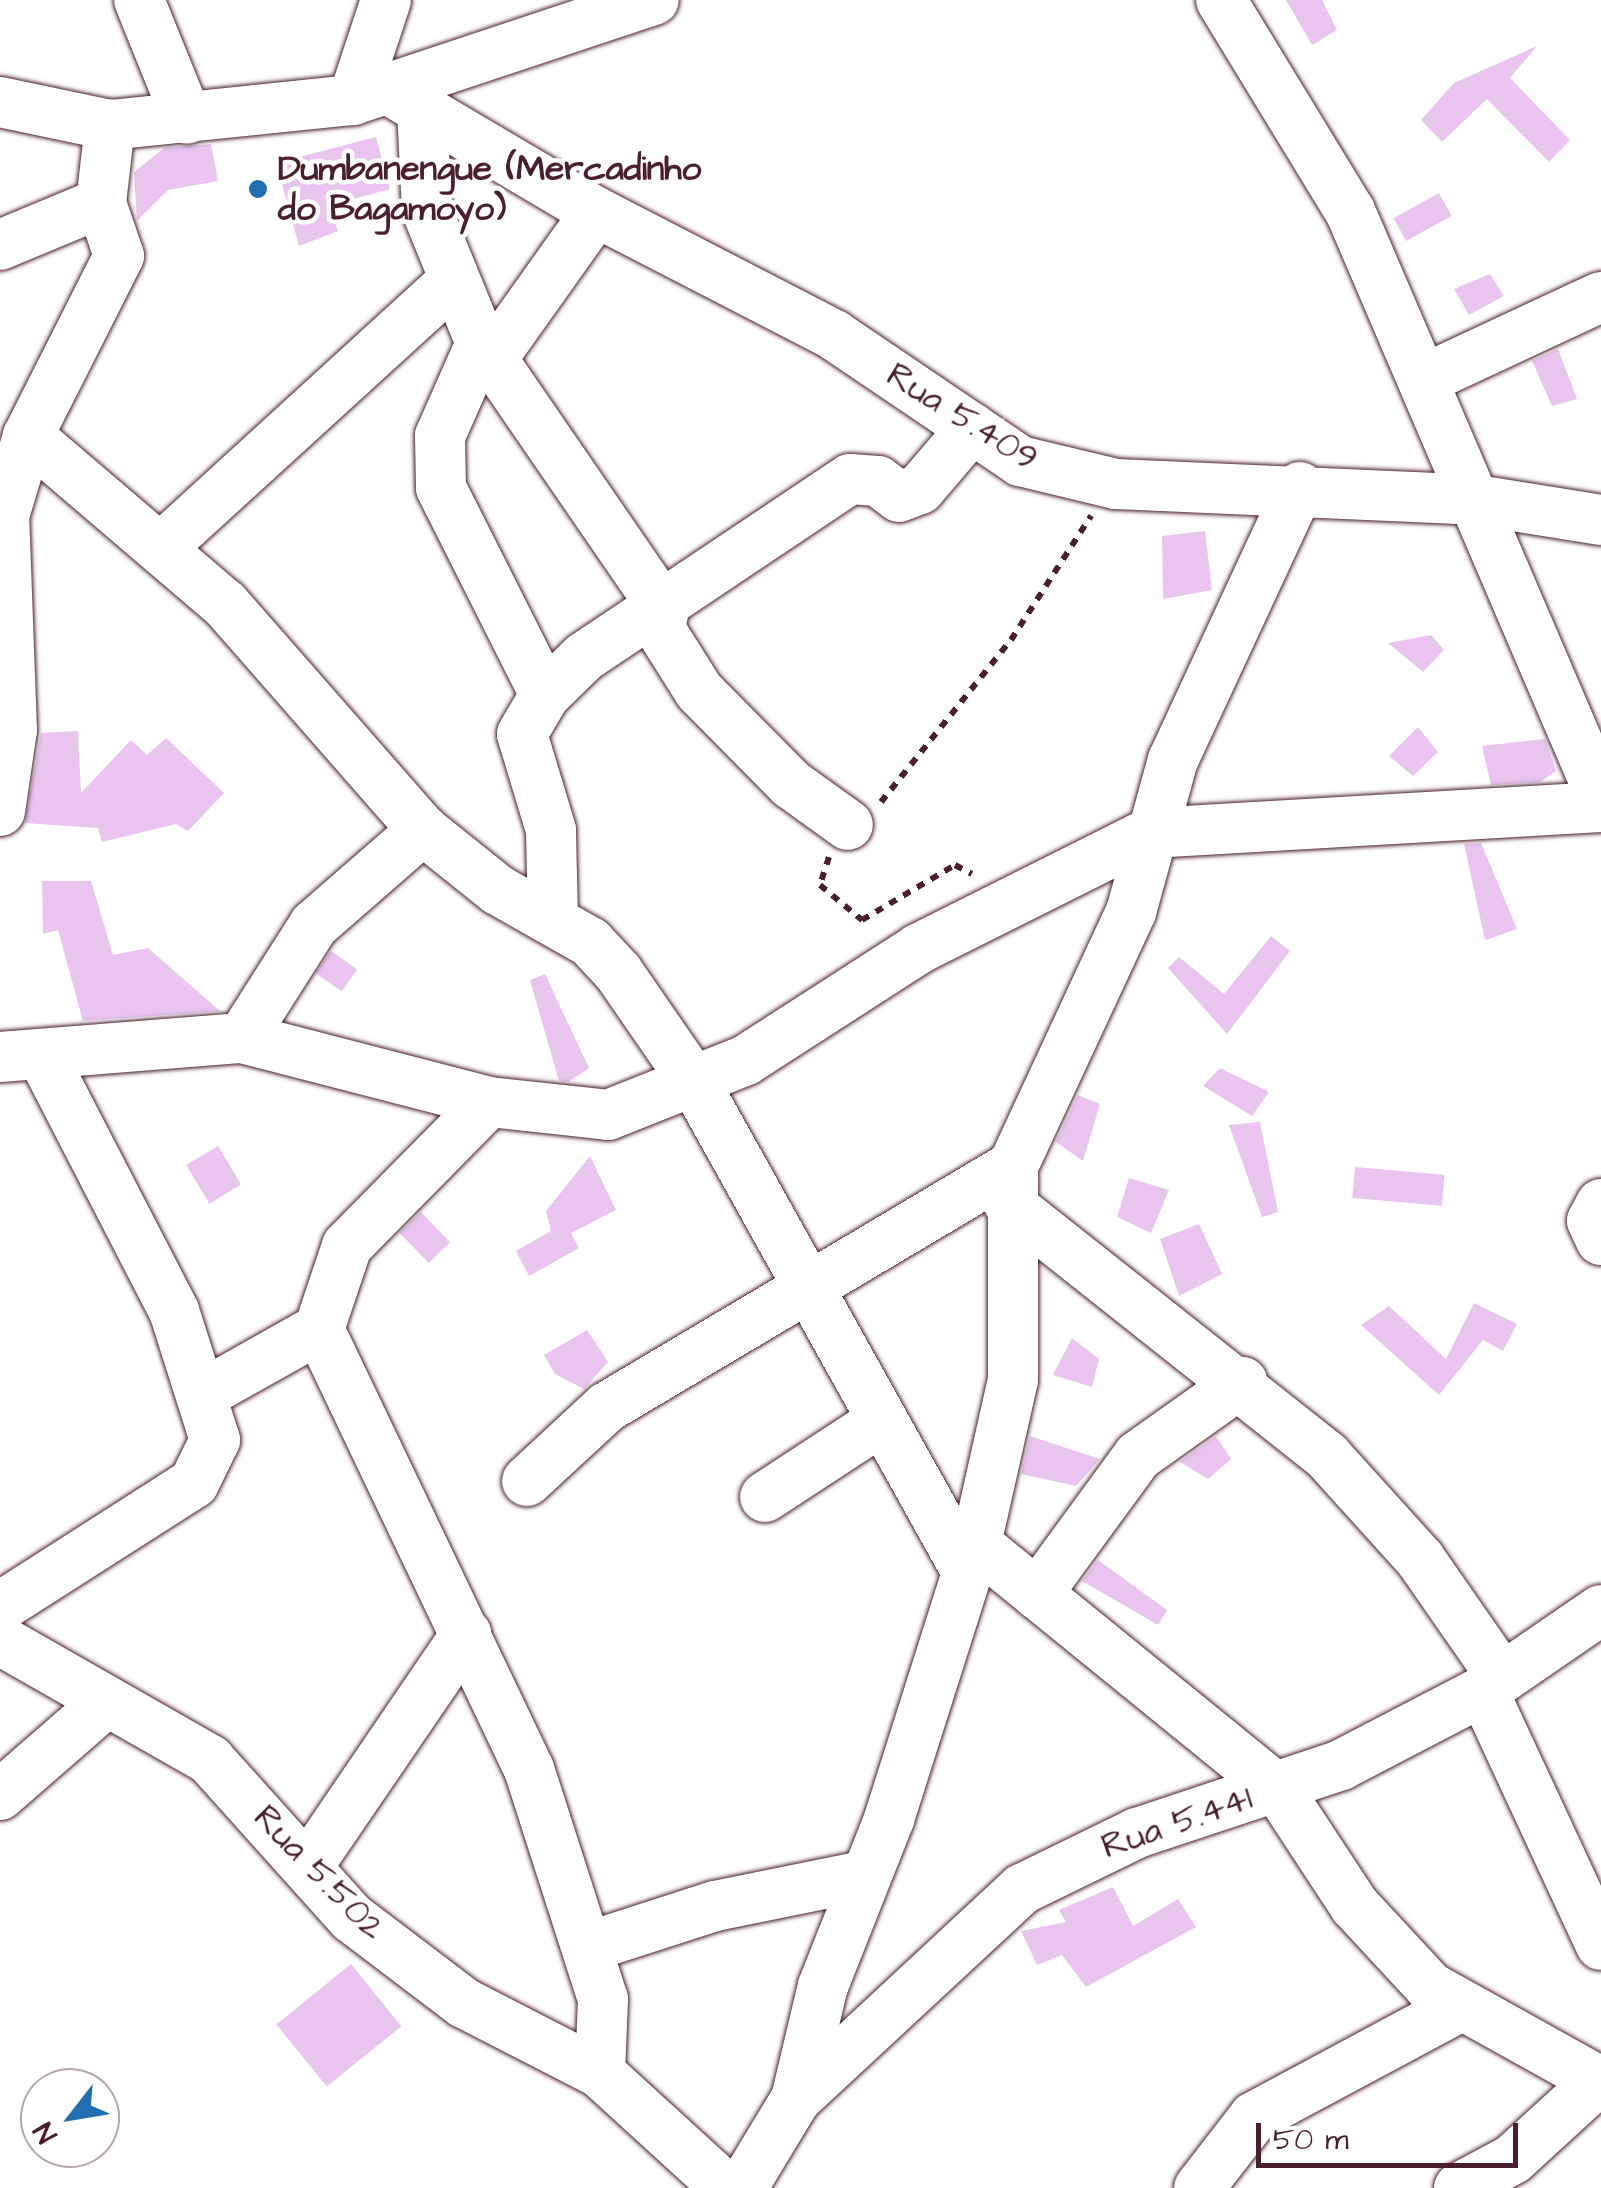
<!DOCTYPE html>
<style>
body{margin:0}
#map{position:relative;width:1601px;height:2188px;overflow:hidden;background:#fff;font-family:"Architects Daughter",sans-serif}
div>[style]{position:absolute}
.building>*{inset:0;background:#e8c4ef;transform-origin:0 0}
.path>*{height:6px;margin-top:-3px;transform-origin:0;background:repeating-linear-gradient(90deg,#4a1f2b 0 8px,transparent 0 16px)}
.roads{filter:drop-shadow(0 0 2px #4a1f2b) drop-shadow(0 0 2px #4a1f2b)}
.minor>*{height:50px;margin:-25px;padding:0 25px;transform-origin:25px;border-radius:25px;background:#fff}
.dots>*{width:28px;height:28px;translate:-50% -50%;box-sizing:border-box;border:5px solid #fff;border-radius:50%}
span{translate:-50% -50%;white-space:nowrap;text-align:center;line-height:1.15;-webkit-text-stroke:9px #fff;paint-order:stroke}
.poi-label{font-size:35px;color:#4a1f2b;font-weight:700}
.left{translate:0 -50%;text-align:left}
.street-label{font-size:35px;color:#4a1f2b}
.north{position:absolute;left:20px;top:2068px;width:100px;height:100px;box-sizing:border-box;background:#fff;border:2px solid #b7a5aa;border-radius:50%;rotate:239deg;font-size:28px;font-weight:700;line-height:40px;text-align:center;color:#4a1f2b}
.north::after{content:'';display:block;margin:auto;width:35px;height:45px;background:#1f6fb2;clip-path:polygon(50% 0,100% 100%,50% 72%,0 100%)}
.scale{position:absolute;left:1256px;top:2123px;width:262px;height:45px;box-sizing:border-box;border:5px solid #4a1f2b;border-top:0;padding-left:12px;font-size:30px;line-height:35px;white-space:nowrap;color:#4a1f2b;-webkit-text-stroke:8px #fff;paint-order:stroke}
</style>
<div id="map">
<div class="building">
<i style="clip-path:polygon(1286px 0,1322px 0,1337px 30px,1312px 45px)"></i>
<i style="clip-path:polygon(1537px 46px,1510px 78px,1570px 140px,1549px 162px,1487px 99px,1442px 142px,1421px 120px,1454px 83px)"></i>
<i style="clip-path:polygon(376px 137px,390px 189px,328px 206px,338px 231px,299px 246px,276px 163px)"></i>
<i style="clip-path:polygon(211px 144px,218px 181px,168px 190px,137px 221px,134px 172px,164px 148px)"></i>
<i style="left:1439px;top:193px;width:26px;height:52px;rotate:61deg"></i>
<i style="clip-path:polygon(1490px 274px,1504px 296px,1469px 315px,1454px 289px)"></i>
<i style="clip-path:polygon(1558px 349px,1577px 399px,1552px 406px,1532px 361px)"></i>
<i style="clip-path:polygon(1205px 531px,1212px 590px,1163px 599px,1162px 536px)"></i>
<i style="clip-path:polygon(1431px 635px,1444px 650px,1423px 672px,1388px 643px)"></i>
<i style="clip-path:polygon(1418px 727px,1438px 752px,1413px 776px,1389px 756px)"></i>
<i style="clip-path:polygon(78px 731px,81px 793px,131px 740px,147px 755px,166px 738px,224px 793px,188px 831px,176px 824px,102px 842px,98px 828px,25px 823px,41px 733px)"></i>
<i style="clip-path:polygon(1545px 739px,1556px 771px,1540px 782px,1491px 785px,1482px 746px)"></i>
<i style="clip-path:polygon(1481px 843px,1517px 929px,1485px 940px,1464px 844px)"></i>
<i style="clip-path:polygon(42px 881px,91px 881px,113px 955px,148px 948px,220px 1011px,83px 1021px,58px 930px,43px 934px)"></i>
<i style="clip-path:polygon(1271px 936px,1290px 951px,1227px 1034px,1168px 968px,1179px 957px,1224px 994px)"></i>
<i style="left:331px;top:951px;width:32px;height:27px;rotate:35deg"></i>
<i style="clip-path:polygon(545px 974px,589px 1068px,568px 1082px,559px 1081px,530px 980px)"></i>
<i style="clip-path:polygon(1220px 1068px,1269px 1092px,1252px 1116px,1203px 1086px)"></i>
<i style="clip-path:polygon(1078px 1095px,1100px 1104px,1083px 1161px,1056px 1142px)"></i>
<i style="clip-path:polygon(1260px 1122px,1278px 1212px,1262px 1217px,1229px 1125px)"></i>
<i style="left:218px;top:1146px;width:45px;height:37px;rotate:59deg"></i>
<i style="clip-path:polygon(590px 1156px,616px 1210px,571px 1233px,579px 1248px,529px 1276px,516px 1251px,551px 1231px,546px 1211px)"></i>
<i style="left:1355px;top:1167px;width:90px;height:31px;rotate:5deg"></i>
<i style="clip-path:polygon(1129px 1178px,1169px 1190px,1151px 1233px,1117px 1217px)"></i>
<i style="left:421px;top:1212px;width:42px;height:30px;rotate:46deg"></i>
<i style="clip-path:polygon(1199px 1224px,1222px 1274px,1179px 1296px,1160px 1239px)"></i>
<i style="clip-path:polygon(1474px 1303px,1517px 1324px,1503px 1351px,1483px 1340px,1439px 1395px,1361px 1325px,1389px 1306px,1446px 1359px)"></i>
<i style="clip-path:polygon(587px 1330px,608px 1362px,584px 1389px,555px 1374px,544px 1355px)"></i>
<i style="clip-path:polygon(1072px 1338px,1099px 1359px,1092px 1387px,1053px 1375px)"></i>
<i style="clip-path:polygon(1030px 1436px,1100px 1459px,1076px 1486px,1021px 1474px)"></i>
<i style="clip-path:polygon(1216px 1436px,1231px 1459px,1208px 1479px,1180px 1462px)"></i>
<i style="clip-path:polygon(1098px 1560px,1167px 1610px,1158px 1625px,1082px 1581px)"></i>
<i style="clip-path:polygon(1113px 1887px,1133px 1926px,1178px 1899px,1196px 1927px,1086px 1987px,1062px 1955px,1037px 1965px,1021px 1931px,1066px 1922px,1059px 1910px)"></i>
<i style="left:351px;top:1964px;width:80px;height:96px;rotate:51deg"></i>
</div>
<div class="path">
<i style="left:881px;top:802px;width:208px;rotate:-51.3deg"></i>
<i style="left:1011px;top:640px;width:148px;rotate:-57.2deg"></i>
<i style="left:829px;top:857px;width:29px;rotate:108deg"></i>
<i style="left:820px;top:885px;width:55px;rotate:39.8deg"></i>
<i style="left:862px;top:920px;width:108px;rotate:-30.6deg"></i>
<i style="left:955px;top:865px;width:19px;rotate:28deg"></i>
</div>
<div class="roads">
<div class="minor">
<i style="left:139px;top:0;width:128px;rotate:68deg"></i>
<i style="left:1221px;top:0;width:247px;rotate:58.6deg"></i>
<i style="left:1350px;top:211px;width:637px;rotate:66.81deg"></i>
<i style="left:391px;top:91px;width:238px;rotate:30.6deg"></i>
<i style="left:596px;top:212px;width:268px;rotate:27.3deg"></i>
<i style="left:834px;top:335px;width:225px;rotate:34.1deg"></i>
<i style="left:1020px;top:461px;width:99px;rotate:13.5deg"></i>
<i style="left:1116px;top:484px;width:360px;rotate:2.5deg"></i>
<i style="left:1476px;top:500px;width:127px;rotate:9.1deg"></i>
<i style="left:353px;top:100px;width:105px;rotate:-71.7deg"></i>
<i style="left:0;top:102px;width:112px;rotate:11.8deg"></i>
<i style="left:110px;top:125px;width:244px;rotate:-5.9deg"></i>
<i style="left:353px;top:100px;width:317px;rotate:-18.4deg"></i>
<i style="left:422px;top:109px;width:102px;rotate:87.2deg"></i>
<i style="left:427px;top:211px;width:143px;rotate:67.8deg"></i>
<i style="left:481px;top:343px;width:323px;rotate:55.5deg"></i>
<i style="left:664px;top:609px;width:20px;rotate:101deg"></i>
<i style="left:660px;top:629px;width:73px;rotate:57.8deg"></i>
<i style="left:699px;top:691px;width:131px;rotate:45.3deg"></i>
<i style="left:791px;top:784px;width:70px;rotate:35.7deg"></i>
<i style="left:0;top:245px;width:109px;rotate:-22.6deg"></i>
<i style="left:481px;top:343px;width:102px;rotate:113.8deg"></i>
<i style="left:440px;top:436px;width:52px;rotate:88.9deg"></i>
<i style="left:441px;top:488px;width:232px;rotate:63.3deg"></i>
<i style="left:491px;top:360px;width:181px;rotate:-54.6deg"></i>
<i style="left:1427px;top:378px;width:192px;rotate:-25deg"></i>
<i style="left:28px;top:436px;width:259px;rotate:40.5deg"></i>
<i style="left:225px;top:604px;width:300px;rotate:48.8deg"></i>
<i style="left:423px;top:830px;width:96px;rotate:38.7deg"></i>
<i style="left:498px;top:890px;width:106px;rotate:29.5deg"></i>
<i style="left:590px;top:942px;width:41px;rotate:47deg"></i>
<i style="left:618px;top:972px;width:137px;rotate:55.4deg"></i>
<i style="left:696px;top:1085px;width:555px;rotate:60.9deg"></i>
<i style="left:163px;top:546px;width:391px;rotate:-42.4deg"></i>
<i style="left:0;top:811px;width:82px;rotate:-81.6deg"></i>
<i style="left:12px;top:730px;width:214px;rotate:-92.1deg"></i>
<i style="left:4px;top:516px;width:84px;rotate:-73.3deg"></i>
<i style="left:28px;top:436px;width:202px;rotate:-63.2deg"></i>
<i style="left:119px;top:256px;width:56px;rotate:-108.8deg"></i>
<i style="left:101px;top:203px;width:79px;rotate:-83.4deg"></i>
<i style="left:553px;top:920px;width:90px;rotate:-91.3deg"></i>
<i style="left:551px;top:830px;width:100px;rotate:-106.8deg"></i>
<i style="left:522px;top:734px;width:45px;rotate:-59.5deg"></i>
<i style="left:545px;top:695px;width:54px;rotate:-44.3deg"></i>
<i style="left:584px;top:657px;width:320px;rotate:-33.8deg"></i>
<i style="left:850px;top:479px;width:28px;rotate:4deg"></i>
<i style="left:878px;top:481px;width:26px;rotate:37deg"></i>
<i style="left:899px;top:497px;width:22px;rotate:-21deg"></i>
<i style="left:920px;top:489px;width:80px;rotate:-49.6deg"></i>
<i style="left:242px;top:1038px;width:134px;rotate:-57.5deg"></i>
<i style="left:314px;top:925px;width:145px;rotate:-41.1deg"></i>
<i style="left:0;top:1057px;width:243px;rotate:-4.5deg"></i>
<i style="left:242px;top:1038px;width:255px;rotate:14.5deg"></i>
<i style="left:489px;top:1102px;width:120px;rotate:6.2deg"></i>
<i style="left:608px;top:1115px;width:149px;rotate:-21.7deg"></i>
<i style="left:746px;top:1060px;width:205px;rotate:-32.8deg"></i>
<i style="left:918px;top:949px;width:259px;rotate:-26.6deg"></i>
<i style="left:1150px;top:833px;width:452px;rotate:-3.3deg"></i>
<i style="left:489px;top:1102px;width:202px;rotate:134.6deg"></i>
<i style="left:347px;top:1246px;width:88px;rotate:108.6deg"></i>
<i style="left:319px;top:1329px;width:488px;rotate:64.5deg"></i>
<i style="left:529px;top:1769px;width:242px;rotate:72.2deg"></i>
<i style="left:603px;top:1999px;width:74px;rotate:92.3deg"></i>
<i style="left:1009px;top:1204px;width:406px;rotate:38.4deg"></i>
<i style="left:1327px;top:1456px;width:139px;rotate:47.9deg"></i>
<i style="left:1420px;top:1559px;width:144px;rotate:55.2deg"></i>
<i style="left:1601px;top:1204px;width:19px;rotate:118deg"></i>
<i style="left:1592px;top:1221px;width:21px;rotate:65deg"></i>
<i style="left:205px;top:1393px;width:131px;rotate:-29.3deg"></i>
<i style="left:527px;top:1481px;width:109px;rotate:-42.8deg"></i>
<i style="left:607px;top:1407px;width:472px;rotate:-30.7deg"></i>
<i style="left:765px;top:1497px;width:135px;rotate:-33.2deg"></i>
<i style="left:976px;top:1544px;width:389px;rotate:39.1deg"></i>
<i style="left:1278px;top:1789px;width:140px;rotate:56.7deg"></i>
<i style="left:1355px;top:1906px;width:110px;rotate:47.2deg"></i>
<i style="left:1430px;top:1987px;width:196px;rotate:29.1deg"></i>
<i style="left:1037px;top:1594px;width:171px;rotate:-53.8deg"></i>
<i style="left:1138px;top:1456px;width:128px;rotate:-35.4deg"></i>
<i style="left:0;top:1607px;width:230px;rotate:-32.6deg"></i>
<i style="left:194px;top:1483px;width:48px;rotate:-64deg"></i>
<i style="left:215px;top:1440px;width:135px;rotate:-107.6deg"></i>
<i style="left:174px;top:1311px;width:286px;rotate:-117.3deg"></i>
<i style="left:0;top:1640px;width:242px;rotate:29.7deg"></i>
<i style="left:210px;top:1760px;width:212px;rotate:48.1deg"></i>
<i style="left:352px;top:1918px;width:141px;rotate:37.2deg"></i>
<i style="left:464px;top:2003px;width:153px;rotate:27.2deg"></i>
<i style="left:600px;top:2073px;width:171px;rotate:42.4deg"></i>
<i style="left:1483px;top:1691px;width:280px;rotate:65.1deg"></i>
<i style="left:0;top:1795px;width:135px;rotate:-41.1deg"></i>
<i style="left:308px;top:1866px;width:281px;rotate:-55.7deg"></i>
<i style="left:588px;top:1947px;width:133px;rotate:-17.9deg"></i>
<i style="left:715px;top:1906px;width:151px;rotate:-11.5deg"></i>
<i style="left:796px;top:2099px;width:309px;rotate:-42.9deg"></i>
<i style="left:1022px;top:1889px;width:128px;rotate:-26deg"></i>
<i style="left:1137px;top:1833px;width:215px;rotate:-18.4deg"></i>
<i style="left:1341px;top:1765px;width:160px;rotate:-27.5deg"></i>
<i style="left:1483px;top:1691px;width:143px;rotate:-34.5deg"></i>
<i style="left:742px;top:2188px;width:104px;rotate:-58.8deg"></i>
<i style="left:796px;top:2099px;width:116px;rotate:-76.6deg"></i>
<i style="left:823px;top:1986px;width:180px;rotate:-68.4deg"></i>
<i style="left:889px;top:1819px;width:288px;rotate:-72.4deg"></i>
<i style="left:976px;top:1544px;width:168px;rotate:-77.3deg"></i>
<i style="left:1013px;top:1380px;width:214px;rotate:-90deg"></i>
<i style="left:1013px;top:1166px;width:280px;rotate:-65.1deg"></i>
<i style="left:1131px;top:912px;width:158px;rotate:-74.6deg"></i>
<i style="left:1173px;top:760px;width:301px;rotate:-65.1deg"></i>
<i style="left:1199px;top:2188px;width:90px;rotate:-52.2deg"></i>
<i style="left:1254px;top:2117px;width:235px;rotate:-28.2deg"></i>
<i style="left:1459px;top:2188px;width:61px;rotate:-28.2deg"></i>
<i style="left:1513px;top:2159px;width:115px;rotate:-42.5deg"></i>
</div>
</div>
<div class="dots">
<i style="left:258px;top:189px;background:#1f6fb2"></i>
</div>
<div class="poi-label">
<span class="left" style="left:278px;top:189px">Dumbanengue (Mercadinho<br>do Bagamoyo)</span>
</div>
<div class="street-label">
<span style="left:962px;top:417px;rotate:32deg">Rua 5.409</span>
<span style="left:1177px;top:1823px;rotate:-19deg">Rua 5.441</span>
<span style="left:319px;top:1873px;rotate:46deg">Rua 5.502</span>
</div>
<div class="north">N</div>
<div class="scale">50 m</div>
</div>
